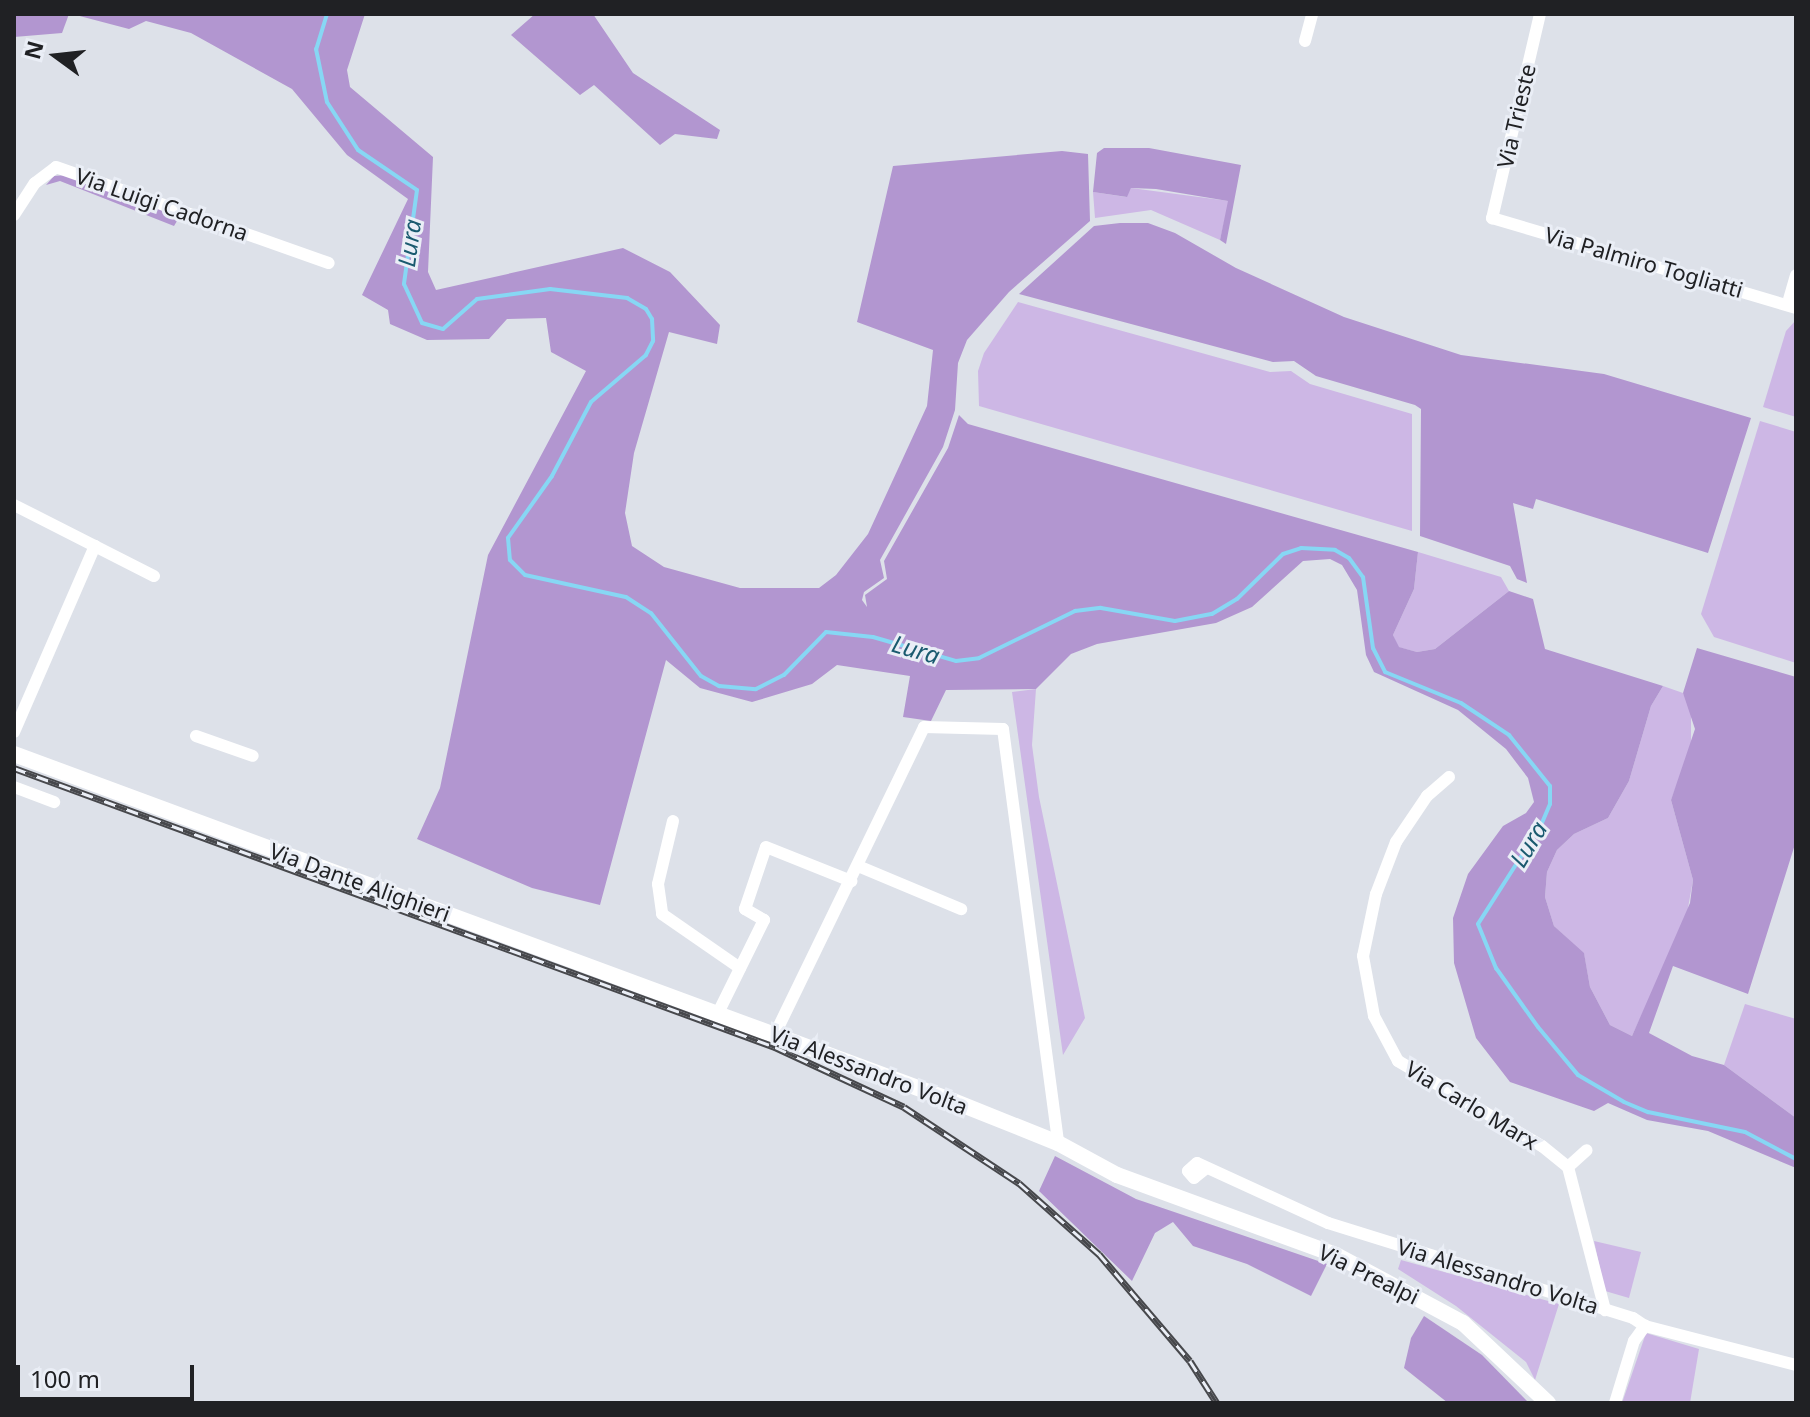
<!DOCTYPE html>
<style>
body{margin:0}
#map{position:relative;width:1810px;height:1417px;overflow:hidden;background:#dde1e9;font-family:"Noto Sans",sans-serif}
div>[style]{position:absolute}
.green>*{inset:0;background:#cdb7e5}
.forest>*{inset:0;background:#b296d0}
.stream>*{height:4px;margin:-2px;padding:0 2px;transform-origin:2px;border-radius:2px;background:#87d7f4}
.street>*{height:12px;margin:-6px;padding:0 6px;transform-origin:6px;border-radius:6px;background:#fff}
.secondary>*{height:16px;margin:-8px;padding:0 8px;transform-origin:8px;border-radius:8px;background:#fff}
.rail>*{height:7px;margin-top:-3.5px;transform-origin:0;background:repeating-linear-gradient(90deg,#eaeef6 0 12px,#47484c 0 24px);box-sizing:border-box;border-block:2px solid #47484c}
span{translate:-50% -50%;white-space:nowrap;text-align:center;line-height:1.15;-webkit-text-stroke:6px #eaeef6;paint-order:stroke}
.street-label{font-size:22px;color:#202124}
.water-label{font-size:24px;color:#1a5a6f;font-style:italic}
.frame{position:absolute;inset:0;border:16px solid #202124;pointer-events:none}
.north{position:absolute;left:16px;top:16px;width:80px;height:80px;-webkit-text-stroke:6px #eaeef6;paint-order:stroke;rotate:285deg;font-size:22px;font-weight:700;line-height:32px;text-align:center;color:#202124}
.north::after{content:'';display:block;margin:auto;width:28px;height:36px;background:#202124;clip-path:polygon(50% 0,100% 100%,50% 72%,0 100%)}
.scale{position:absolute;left:16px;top:1365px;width:178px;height:36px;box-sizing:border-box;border:4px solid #202124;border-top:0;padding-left:10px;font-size:24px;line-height:28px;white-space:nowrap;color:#202124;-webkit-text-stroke:6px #eaeef6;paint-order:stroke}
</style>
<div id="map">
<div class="green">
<i style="clip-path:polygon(1131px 188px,1229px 201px,1220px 240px,1151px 210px,1095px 218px,1093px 192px,1126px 197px)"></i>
<i style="clip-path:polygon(1018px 302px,1270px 372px,1291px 371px,1310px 384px,1412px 414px,1412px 531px,979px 406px,978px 371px,984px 353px)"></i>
<i style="clip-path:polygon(1796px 320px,1796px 417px,1763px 407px,1786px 331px)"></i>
<i style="clip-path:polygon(1760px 421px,1796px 432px,1796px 663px,1714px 637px,1701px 614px)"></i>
<i style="clip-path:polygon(1418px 552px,1501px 577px,1509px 591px,1435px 649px,1417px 652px,1398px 647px,1393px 635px,1414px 589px)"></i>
<i style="clip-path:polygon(1663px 686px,1683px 693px,1691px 707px,1691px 748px,1671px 800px,1693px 880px,1686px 919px,1632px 1036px,1610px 1025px,1590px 987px,1584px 954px,1554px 926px,1545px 897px,1547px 872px,1557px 850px,1574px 834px,1608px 818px,1629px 781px,1651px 706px)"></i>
<i style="clip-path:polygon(1036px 689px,1032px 745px,1039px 797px,1085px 1018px,1063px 1055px,1012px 692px)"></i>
<i style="clip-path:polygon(1745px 1004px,1796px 1019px,1796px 1118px,1724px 1065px)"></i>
<i style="clip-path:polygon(1594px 1241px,1641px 1252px,1629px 1298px,1605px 1291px)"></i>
<i style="clip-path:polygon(1401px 1260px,1559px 1304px,1535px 1380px,1526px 1362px,1456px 1306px,1398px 1269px)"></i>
<i style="clip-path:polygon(1646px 1333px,1699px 1349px,1690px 1403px,1622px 1403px)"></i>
</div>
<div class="forest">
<i style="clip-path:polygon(14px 14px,69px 14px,62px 33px,14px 37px)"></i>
<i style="clip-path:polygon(72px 14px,365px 14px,347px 70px,350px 87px,433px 157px,428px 272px,436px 290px,623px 248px,670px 272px,720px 325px,717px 344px,669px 332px,634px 453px,625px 513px,632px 546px,664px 567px,740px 588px,819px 588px,836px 575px,868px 534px,927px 406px,933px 350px,857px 322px,893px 166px,1062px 151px,1088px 154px,1090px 221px,1009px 292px,967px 340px,958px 363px,955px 410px,943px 447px,880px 560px,884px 578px,864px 592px,862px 600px,867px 607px,865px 595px,887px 579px,884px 561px,948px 448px,959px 415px,968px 424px,1418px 552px,1414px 589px,1393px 635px,1399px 647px,1417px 652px,1435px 649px,1509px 591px,1533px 599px,1545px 649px,1663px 686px,1651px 706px,1629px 781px,1608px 818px,1574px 834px,1557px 850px,1547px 872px,1545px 897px,1554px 926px,1584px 953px,1590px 987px,1610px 1025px,1632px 1036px,1690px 903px,1693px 880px,1671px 800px,1695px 729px,1683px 693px,1697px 648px,1796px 677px,1796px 841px,1748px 994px,1673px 966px,1649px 1033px,1692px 1056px,1724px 1065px,1796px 1118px,1796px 1168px,1708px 1131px,1647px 1120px,1608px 1103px,1594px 1111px,1510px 1082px,1476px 1038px,1454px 963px,1453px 918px,1468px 874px,1503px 826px,1526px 813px,1534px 802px,1528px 778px,1506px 749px,1458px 710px,1374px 672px,1366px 655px,1357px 590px,1342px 565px,1330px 559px,1303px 561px,1252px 607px,1216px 623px,1097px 644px,1071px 654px,1036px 689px,946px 690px,931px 721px,903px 717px,910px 676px,837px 665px,812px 684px,752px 702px,700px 688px,666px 660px,600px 905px,532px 888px,417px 839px,440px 788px,488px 555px,586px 371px,551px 352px,546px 318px,507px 319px,489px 339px,427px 340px,390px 324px,388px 310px,362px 295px,408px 199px,347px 155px,292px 89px,191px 33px,146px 21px,129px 29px)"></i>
<i style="clip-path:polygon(535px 14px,593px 14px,633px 73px,720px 130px,717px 139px,675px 134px,660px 145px,594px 85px,580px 95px,511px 35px)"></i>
<i style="clip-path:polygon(1104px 148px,1149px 148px,1241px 165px,1226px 244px,1220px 240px,1228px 201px,1156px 189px,1131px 188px,1127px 197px,1093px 192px,1097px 153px)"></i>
<i style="clip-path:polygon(66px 175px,180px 216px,174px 226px,60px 181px,46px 185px,54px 176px)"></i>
<i style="clip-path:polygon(1120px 223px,1148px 223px,1175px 233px,1236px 268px,1344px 317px,1461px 355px,1604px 374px,1751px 418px,1708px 553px,1536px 499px,1533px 509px,1513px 503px,1527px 583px,1517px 579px,1510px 566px,1420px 536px,1421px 409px,1415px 405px,1316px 376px,1294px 361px,1273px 362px,1019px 294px,1094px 226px)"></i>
<i style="clip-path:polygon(1055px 1156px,1136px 1199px,1327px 1264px,1311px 1296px,1247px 1264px,1193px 1246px,1173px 1222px,1155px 1233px,1132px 1281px,1039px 1191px)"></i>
<i style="clip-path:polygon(1424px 1316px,1482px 1355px,1529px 1403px,1448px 1403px,1404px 1368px,1411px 1338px)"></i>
</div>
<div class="stream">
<i style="left:327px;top:14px;width:37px;rotate:107deg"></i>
<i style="left:316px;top:49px;width:54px;rotate:78.3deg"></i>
<i style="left:327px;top:102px;width:57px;rotate:57.1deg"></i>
<i style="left:358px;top:150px;width:71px;rotate:34.1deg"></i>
<i style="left:417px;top:190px;width:95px;rotate:97.9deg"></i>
<i style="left:404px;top:284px;width:43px;rotate:65.2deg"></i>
<i style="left:422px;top:323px;width:22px;rotate:16deg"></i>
<i style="left:443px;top:329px;width:45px;rotate:-41.4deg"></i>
<i style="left:477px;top:299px;width:74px;rotate:-7.8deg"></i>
<i style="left:550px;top:289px;width:78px;rotate:6.7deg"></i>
<i style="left:627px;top:298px;width:22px;rotate:30deg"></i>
<i style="left:646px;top:309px;width:12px;rotate:59deg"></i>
<i style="left:652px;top:319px;width:22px;rotate:87deg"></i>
<i style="left:653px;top:341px;width:16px;rotate:117deg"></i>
<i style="left:646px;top:355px;width:72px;rotate:139.5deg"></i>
<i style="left:591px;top:402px;width:84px;rotate:117.8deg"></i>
<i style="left:552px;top:476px;width:76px;rotate:125.4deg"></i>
<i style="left:508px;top:538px;width:22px;rotate:85deg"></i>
<i style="left:510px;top:560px;width:21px;rotate:45deg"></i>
<i style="left:525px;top:575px;width:103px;rotate:12.3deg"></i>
<i style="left:626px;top:597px;width:30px;rotate:33deg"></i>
<i style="left:651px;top:613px;width:80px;rotate:51.6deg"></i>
<i style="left:701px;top:676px;width:21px;rotate:29deg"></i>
<i style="left:719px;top:686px;width:37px;rotate:5deg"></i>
<i style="left:756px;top:689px;width:31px;rotate:-27deg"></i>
<i style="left:784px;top:675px;width:60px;rotate:-45.7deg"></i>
<i style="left:826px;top:632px;width:47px;rotate:6.1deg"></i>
<i style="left:873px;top:637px;width:86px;rotate:16.1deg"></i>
<i style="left:956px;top:661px;width:23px;rotate:-7deg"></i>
<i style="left:979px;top:658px;width:107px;rotate:-26.1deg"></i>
<i style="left:1075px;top:611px;width:26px;rotate:-7deg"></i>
<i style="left:1101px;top:608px;width:75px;rotate:10deg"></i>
<i style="left:1175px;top:621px;width:38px;rotate:-11deg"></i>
<i style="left:1212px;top:614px;width:29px;rotate:-31deg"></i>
<i style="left:1237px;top:599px;width:64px;rotate:-44.4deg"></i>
<i style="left:1283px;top:554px;width:19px;rotate:-18deg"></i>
<i style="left:1301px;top:548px;width:34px;rotate:3deg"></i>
<i style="left:1335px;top:550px;width:16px;rotate:30deg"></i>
<i style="left:1349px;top:558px;width:24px;rotate:54deg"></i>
<i style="left:1363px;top:577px;width:72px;rotate:82deg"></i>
<i style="left:1373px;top:648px;width:27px;rotate:63deg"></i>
<i style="left:1385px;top:672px;width:82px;rotate:22.2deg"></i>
<i style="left:1461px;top:703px;width:58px;rotate:33.7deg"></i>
<i style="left:1509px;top:735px;width:65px;rotate:51.2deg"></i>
<i style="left:1550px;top:786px;width:18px;rotate:90deg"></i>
<i style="left:1550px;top:804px;width:25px;rotate:113deg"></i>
<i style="left:1540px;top:827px;width:115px;rotate:122.6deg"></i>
<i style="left:1478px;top:924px;width:48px;rotate:67.8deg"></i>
<i style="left:1496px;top:968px;width:72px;rotate:54.6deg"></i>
<i style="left:1538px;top:1027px;width:62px;rotate:50.2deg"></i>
<i style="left:1578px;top:1075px;width:53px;rotate:30.4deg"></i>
<i style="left:1624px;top:1102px;width:26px;rotate:23deg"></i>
<i style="left:1648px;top:1112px;width:99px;rotate:11.7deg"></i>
<i style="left:1745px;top:1132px;width:58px;rotate:27.9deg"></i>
</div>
<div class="street">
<i style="left:1540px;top:14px;width:210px;rotate:103.2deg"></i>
<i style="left:1492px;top:218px;width:317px;rotate:16.5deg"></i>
<i style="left:1305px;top:41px;width:28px;rotate:-75deg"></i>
<i style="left:14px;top:215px;width:38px;rotate:-57deg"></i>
<i style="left:35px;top:183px;width:26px;rotate:-37deg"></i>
<i style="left:56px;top:167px;width:289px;rotate:19.4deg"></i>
<i style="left:1788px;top:303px;width:29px;rotate:-74deg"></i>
<i style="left:14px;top:505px;width:157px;rotate:26.9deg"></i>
<i style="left:14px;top:732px;width:203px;rotate:-66.5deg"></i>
<i style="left:196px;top:736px;width:60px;rotate:19.3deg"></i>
<i style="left:1449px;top:777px;width:29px;rotate:139deg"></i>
<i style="left:1427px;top:796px;width:55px;rotate:124deg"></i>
<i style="left:1396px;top:842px;width:56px;rotate:111deg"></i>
<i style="left:1376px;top:894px;width:63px;rotate:101.8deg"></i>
<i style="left:1363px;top:956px;width:61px;rotate:79.6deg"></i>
<i style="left:1374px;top:1016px;width:51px;rotate:61.9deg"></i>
<i style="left:1398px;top:1061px;width:167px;rotate:30.6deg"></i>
<i style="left:1542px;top:1146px;width:33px;rotate:39deg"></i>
<i style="left:1568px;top:1167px;width:148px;rotate:75.5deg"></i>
<i style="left:14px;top:787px;width:43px;rotate:20.6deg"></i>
<i style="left:673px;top:821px;width:65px;rotate:103.4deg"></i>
<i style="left:658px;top:884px;width:30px;rotate:82deg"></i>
<i style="left:662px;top:914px;width:95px;rotate:34.7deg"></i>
<i style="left:858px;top:866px;width:112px;rotate:22.7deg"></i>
<i style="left:718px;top:1013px;width:104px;rotate:-63.7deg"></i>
<i style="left:764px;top:920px;width:22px;rotate:-150deg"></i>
<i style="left:745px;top:909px;width:65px;rotate:-71.3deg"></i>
<i style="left:766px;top:847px;width:92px;rotate:21.8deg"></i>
<i style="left:775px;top:1034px;width:341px;rotate:-64.1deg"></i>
<i style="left:924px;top:727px;width:79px;rotate:1.5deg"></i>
<i style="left:1003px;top:729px;width:418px;rotate:82.4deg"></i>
<i style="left:1568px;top:1167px;width:25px;rotate:-42deg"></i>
<i style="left:1205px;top:1169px;width:14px;rotate:141deg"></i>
<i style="left:1194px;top:1178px;width:9px;rotate:-131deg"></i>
<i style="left:1188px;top:1171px;width:12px;rotate:-42deg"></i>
<i style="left:1197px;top:1163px;width:144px;rotate:24.6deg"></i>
<i style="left:1328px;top:1223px;width:319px;rotate:17.3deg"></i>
<i style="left:1633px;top:1318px;width:14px;rotate:34deg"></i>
<i style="left:1645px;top:1326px;width:156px;rotate:14.5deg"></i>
<i style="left:1615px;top:1403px;width:65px;rotate:-73deg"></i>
<i style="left:1634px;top:1341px;width:19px;rotate:-54deg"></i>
</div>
<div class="secondary">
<i style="left:14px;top:754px;width:1001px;rotate:20.28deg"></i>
<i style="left:953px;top:1101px;width:113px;rotate:21.8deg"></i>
<i style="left:1058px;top:1143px;width:67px;rotate:28.5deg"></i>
<i style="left:1117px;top:1175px;width:233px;rotate:20.1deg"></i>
<i style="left:1336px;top:1255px;width:144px;rotate:28.2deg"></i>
<i style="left:1463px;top:1323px;width:117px;rotate:43.3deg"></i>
</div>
<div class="rail">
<i style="left:14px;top:768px;width:811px;rotate:20.13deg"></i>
<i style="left:775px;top:1047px;width:142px;rotate:24.9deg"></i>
<i style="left:904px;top:1107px;width:138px;rotate:33.5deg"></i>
<i style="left:1019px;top:1183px;width:107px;rotate:41.6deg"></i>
<i style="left:1099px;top:1254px;width:140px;rotate:49.6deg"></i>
<i style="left:1190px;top:1361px;width:50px;rotate:57.3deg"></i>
</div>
<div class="street-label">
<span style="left:1516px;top:116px;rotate:-77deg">Via Trieste</span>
<span style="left:162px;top:204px;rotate:19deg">Via Luigi Cadorna</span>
<span style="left:1644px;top:262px;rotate:16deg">Via Palmiro Togliatti</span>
<span style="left:360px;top:882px;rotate:20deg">Via Dante Alighieri</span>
<span style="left:869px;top:1070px;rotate:21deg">Via Alessandro Volta</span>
<span style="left:1472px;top:1105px;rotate:31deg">Via Carlo Marx</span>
<span style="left:1369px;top:1274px;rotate:26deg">Via Prealpi</span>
<span style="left:1498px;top:1276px;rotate:17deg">Via Alessandro Volta</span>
</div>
<div class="water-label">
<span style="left:409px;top:243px;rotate:-82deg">Lura</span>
<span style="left:916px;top:649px;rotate:16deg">Lura</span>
<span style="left:1528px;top:844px;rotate:-59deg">Lura</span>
</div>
<div class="frame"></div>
<div class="north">N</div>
<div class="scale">100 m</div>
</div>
